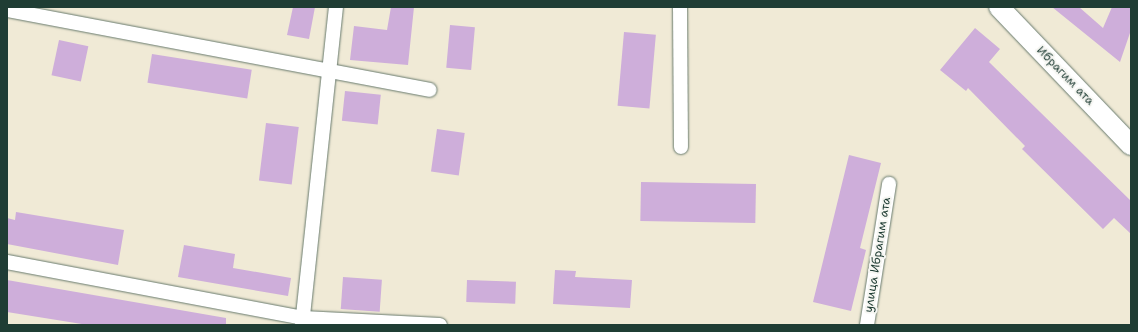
<!DOCTYPE html>
<meta charset="utf-8">
<style>
body{margin:0}
#map{position:relative;width:1138px;height:332px;overflow:hidden;background:#f0ead6;font-family:"Shantell Sans",sans-serif}
div>[style]{position:absolute}
.building>*{inset:0;background:#ceaeda;transform-origin:0 0}
.roads{filter:drop-shadow(0 0 1px #687a6d) drop-shadow(0 0 1px #687a6d)}
.street>*{height:14px;margin:-7px;padding:0 7px;transform-origin:7px;border-radius:7px;background:#fff}
.secondary>*{height:20px;margin:-10px;padding:0 10px;transform-origin:10px;border-radius:10px;background:#fff}
span{translate:-50% -50%;white-space:nowrap;text-align:center;line-height:1.15;-webkit-text-stroke:4px #f6f6f2;paint-order:stroke}
.street-label{font-size:12px;color:#1f3d34}
.frame{position:absolute;inset:0;border:8px solid #1f3d34;pointer-events:none}
</style>
<div id="map">
<div class="building">
<i style="clip-path:polygon(293px 7px,315px 7px,309px 39px,287px 35px)"></i>
<i style="clip-path:polygon(391px 7px,414px 7px,408px 65px,350px 60px,354px 26px,387px 30px)"></i>
<i style="clip-path:polygon(1052px 7px,1079px 7px,1103px 28px,1112px 7px,1131px 7px,1131px 30px,1120px 62px)"></i>
<i style="left:450px;top:25px;width:25px;height:43px;rotate:5deg"></i>
<i style="clip-path:polygon(975px 28px,1000px 49px,989px 62px,1131px 201px,1131px 234px,1114px 218px,1103px 229px,1022px 149px,1025px 146px,968px 88px,966px 91px,940px 70px)"></i>
<i style="left:624px;top:32px;width:32px;height:74px;rotate:5deg"></i>
<i style="left:59px;top:40px;width:30px;height:36px;rotate:12deg"></i>
<i style="left:152px;top:54px;width:101px;height:29px;rotate:9deg"></i>
<i style="left:345px;top:91px;width:36px;height:30px;rotate:6deg"></i>
<i style="left:266px;top:123px;width:33px;height:58px;rotate:7deg"></i>
<i style="left:437px;top:129px;width:28px;height:43px;rotate:8deg"></i>
<i style="clip-path:polygon(849px 155px,881px 163px,860px 248px,866px 250px,851px 311px,813px 302px)"></i>
<i style="left:641px;top:182px;width:115px;height:39px;rotate:1deg"></i>
<i style="clip-path:polygon(16px 212px,124px 230px,118px 265px,7px 244px,7px 218px,15px 220px)"></i>
<i style="clip-path:polygon(184px 245px,235px 254px,233px 268px,291px 278px,288px 296px,178px 277px)"></i>
<i style="clip-path:polygon(555px 270px,576px 271px,575px 277px,632px 280px,630px 308px,553px 304px)"></i>
<i style="left:343px;top:277px;width:39px;height:32px;rotate:4deg"></i>
<i style="clip-path:polygon(7px 280px,226px 318px,226px 325px,88px 325px,7px 312px)"></i>
<i style="left:467px;top:280px;width:49px;height:22px;rotate:2deg"></i>
</div>
<div class="roads">
<div class="street">
<i style="left:680px;top:7px;width:140px;rotate:89.6deg"></i>
<i style="left:7px;top:10px;width:430px;rotate:10.7deg"></i>
<i style="left:7px;top:262px;width:301px;rotate:10.7deg"></i>
<i style="left:303px;top:318px;width:137px;rotate:2.9deg"></i>
<i style="left:302px;top:325px;width:320px;rotate:-83.9deg"></i>
<i style="left:867px;top:325px;width:143px;rotate:-81.1deg"></i>
</div>
<div class="secondary">
<i style="left:999px;top:7px;width:191px;rotate:46.3deg"></i>
</div>
</div>
<div class="street-label">
<span style="left:1065px;top:76px;rotate:46deg">Ибрагим ата</span>
<span style="left:878px;top:255px;rotate:-81deg">улица Ибрагим ата</span>
</div>
<div class="frame"></div>
</div>
